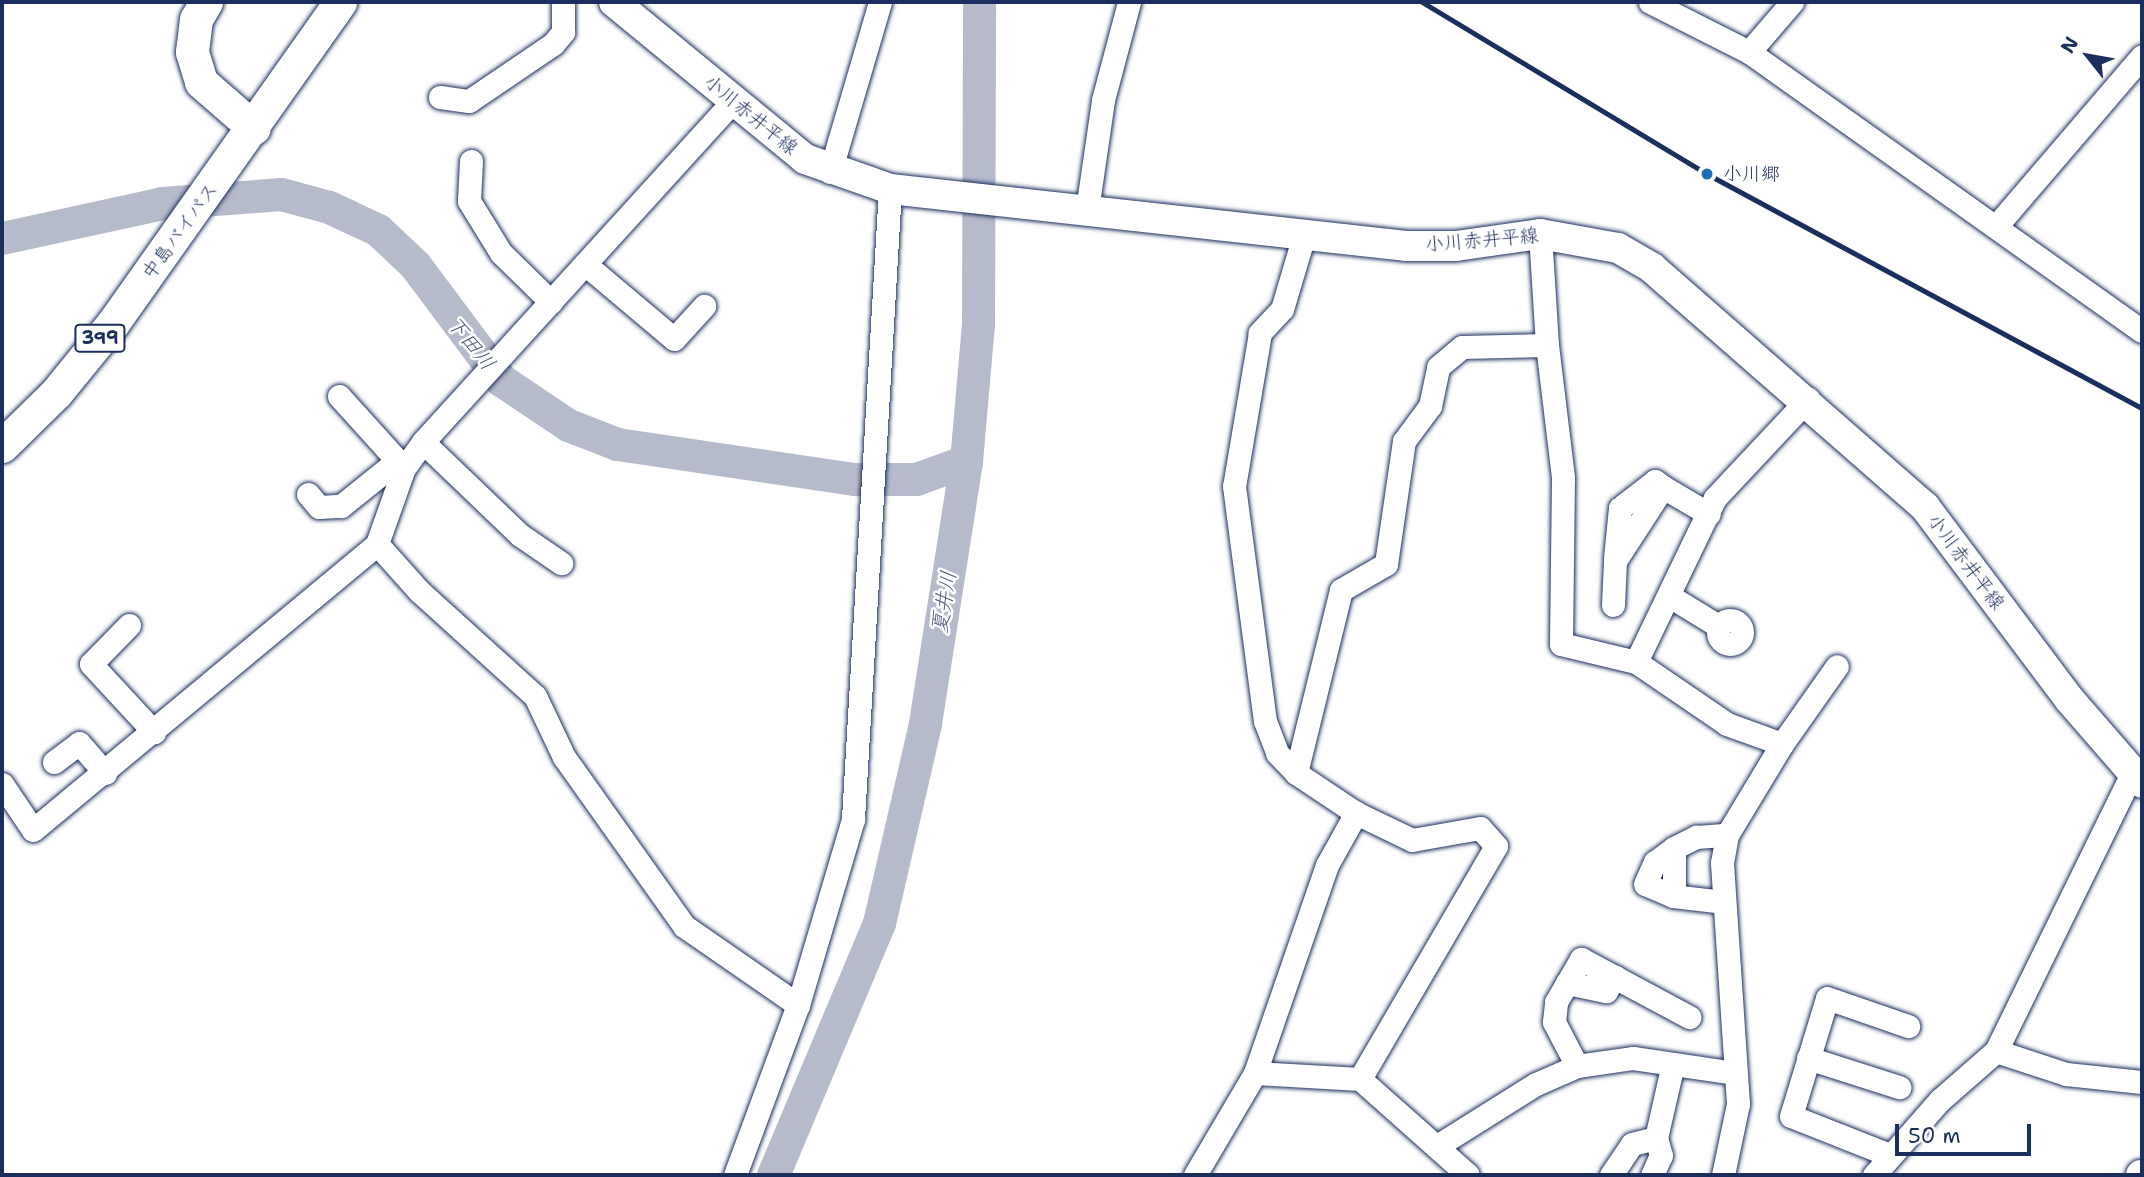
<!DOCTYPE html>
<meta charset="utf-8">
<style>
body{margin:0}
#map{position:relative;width:2144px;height:1177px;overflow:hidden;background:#fff;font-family:"Shantell Sans","Klee One",sans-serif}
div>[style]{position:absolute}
.river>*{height:33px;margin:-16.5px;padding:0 16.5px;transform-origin:16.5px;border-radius:16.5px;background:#b5bbca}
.roads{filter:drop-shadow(0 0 2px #1b2f5e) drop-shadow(0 0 2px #1b2f5e)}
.minor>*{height:23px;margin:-11.5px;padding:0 11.5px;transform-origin:11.5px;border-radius:11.5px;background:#fff}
.minor>.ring{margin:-11.5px;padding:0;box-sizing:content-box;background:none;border:23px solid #fff;border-radius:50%}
.major>*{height:30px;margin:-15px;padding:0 15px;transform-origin:15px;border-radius:15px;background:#fff}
.highway>*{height:33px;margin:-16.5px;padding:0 16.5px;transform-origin:16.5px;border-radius:16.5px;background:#fff}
.rail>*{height:5px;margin:-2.5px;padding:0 2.5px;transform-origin:2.5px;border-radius:2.5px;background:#1b2f5e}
.dots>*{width:19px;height:19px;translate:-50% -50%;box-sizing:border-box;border:4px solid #fff;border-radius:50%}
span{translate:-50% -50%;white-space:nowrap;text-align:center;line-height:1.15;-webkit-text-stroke:5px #fff;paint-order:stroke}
.shield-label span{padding:2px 5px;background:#fff;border:2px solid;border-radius:5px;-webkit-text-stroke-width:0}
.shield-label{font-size:18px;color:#1b2f5e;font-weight:700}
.street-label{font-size:19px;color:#1b2f5e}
.poi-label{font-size:19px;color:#1b2f5e}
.left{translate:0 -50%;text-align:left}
.water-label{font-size:21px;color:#49597e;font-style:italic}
.frame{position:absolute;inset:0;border:4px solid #1b2f5e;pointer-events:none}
.north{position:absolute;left:2053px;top:21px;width:70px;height:70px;-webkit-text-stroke:5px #fff;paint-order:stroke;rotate:301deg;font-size:19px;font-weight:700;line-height:28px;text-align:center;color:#1b2f5e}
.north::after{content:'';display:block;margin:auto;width:24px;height:32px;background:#1b2f5e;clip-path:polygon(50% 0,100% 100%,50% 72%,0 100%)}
.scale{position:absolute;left:1895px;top:1124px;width:136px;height:32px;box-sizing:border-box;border:4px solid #1b2f5e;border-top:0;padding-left:9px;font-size:21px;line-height:24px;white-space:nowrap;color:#1b2f5e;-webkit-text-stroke:5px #fff;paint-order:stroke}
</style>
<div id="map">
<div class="river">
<i style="left:2px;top:238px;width:164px;rotate:-12.3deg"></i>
<i style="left:162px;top:203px;width:119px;rotate:-4.3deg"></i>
<i style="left:281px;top:194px;width:50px;rotate:15.2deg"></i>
<i style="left:329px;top:207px;width:54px;rotate:25.1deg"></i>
<i style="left:378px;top:230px;width:51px;rotate:43.4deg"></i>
<i style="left:415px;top:265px;width:144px;rotate:53.2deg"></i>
<i style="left:501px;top:380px;width:81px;rotate:33.9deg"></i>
<i style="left:568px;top:425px;width:53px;rotate:21.2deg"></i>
<i style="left:617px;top:444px;width:241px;rotate:8.4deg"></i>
<i style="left:855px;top:479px;width:61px"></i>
<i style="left:916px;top:479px;width:53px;rotate:-19.8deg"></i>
<i style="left:773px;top:1175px;width:273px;rotate:-67.2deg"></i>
<i style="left:879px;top:923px;width:205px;rotate:-77deg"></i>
<i style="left:925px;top:723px;width:265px;rotate:-81.1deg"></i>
<i style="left:966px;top:461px;width:139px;rotate:-85deg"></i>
<i style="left:978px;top:323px;width:321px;rotate:-89.8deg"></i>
</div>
<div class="roads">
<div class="minor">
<i style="left:1650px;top:2px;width:111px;rotate:26.8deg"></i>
<i style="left:1749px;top:52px;width:482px;rotate:35.4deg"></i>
<i style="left:1749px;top:52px;width:66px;rotate:-49.3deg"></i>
<i style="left:440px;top:97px;width:29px;rotate:8deg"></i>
<i style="left:469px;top:101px;width:102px;rotate:-34.2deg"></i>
<i style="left:553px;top:44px;width:16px;rotate:-50deg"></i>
<i style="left:563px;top:32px;width:30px;rotate:-90deg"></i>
<i style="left:734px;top:100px;width:462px;rotate:132.3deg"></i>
<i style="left:423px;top:442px;width:32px;rotate:126deg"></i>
<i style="left:404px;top:468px;width:81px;rotate:109.6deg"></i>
<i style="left:377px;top:544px;width:63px;rotate:48.2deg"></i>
<i style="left:419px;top:591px;width:156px;rotate:42.2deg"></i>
<i style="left:535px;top:696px;width:68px;rotate:64.6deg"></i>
<i style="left:564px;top:757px;width:207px;rotate:54.6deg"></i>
<i style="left:684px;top:926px;width:139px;rotate:34.7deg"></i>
<i style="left:471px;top:161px;width:40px;rotate:92.9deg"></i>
<i style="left:469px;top:201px;width:61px;rotate:58.4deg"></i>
<i style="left:501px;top:253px;width:70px;rotate:44.4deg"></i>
<i style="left:830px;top:172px;width:177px;rotate:-73.6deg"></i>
<i style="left:1087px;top:210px;width:111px;rotate:-81.7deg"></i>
<i style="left:1103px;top:100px;width:101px;rotate:-75.1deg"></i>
<i style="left:1998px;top:224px;width:221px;rotate:-49.4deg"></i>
<i style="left:1305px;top:232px;width:80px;rotate:106.6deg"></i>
<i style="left:1282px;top:309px;width:33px;rotate:133deg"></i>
<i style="left:1260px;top:333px;width:155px;rotate:99.6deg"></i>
<i style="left:1234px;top:486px;width:237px;rotate:82.5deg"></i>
<i style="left:1265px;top:721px;width:34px;rotate:69deg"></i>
<i style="left:1277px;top:753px;width:28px;rotate:46deg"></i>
<i style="left:1296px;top:773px;width:72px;rotate:33.7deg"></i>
<i style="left:1356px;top:813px;width:62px;rotate:25.7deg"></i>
<i style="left:1412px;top:840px;width:69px;rotate:-10deg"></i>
<i style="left:1480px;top:828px;width:24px;rotate:48deg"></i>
<i style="left:1496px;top:846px;width:270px;rotate:120.3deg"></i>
<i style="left:585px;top:264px;width:116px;rotate:40.1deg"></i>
<i style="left:674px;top:339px;width:45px;rotate:-47.7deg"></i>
<i style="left:1547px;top:345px;width:134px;rotate:83.1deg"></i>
<i style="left:1563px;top:478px;width:166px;rotate:90.7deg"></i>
<i style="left:1561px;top:644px;width:77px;rotate:13.5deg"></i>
<i style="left:339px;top:396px;width:97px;rotate:47.9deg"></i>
<i style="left:423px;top:442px;width:134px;rotate:43.8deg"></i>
<i style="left:520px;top:535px;width:50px;rotate:34.3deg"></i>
<i style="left:308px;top:494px;width:17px;rotate:50deg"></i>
<i style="left:319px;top:507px;width:22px;rotate:-3deg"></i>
<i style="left:341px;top:506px;width:72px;rotate:-38.8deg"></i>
<i style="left:1615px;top:558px;width:50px;rotate:-84.3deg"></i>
<i style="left:1620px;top:508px;width:44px;rotate:-37.6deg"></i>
<i style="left:1655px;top:481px;width:10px;rotate:37deg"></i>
<i style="left:1671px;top:597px;width:57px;rotate:31.5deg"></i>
<i style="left:1613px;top:605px;width:44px;rotate:-87.4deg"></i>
<i style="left:1615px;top:561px;width:88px;rotate:-57deg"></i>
<i style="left:1663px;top:487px;width:53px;rotate:30.4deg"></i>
<i class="ring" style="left:1718px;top:620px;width:1px;height:1px"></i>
<i style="left:129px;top:625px;width:54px;rotate:134.3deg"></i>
<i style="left:91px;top:664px;width:93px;rotate:47.2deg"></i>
<i style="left:1782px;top:744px;width:95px;rotate:-54.8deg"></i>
<i style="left:54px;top:762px;width:31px;rotate:-37deg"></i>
<i style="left:79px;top:743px;width:40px;rotate:49deg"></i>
<i style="left:1296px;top:773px;width:188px;rotate:-76.2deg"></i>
<i style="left:1341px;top:590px;width:52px;rotate:-30deg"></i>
<i style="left:1386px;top:564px;width:124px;rotate:-81.7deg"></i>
<i style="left:1404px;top:441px;width:44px;rotate:-53.4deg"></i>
<i style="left:1430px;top:406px;width:40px;rotate:-78deg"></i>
<i style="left:1438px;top:367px;width:31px;rotate:-40deg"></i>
<i style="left:1462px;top:347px;width:85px;rotate:-1.3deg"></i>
<i style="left:1547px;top:345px;width:111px;rotate:-93.6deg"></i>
<i style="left:2px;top:784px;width:55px;rotate:56deg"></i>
<i style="left:33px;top:830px;width:447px;rotate:-39.7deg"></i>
<i style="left:1674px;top:848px;width:48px;rotate:90deg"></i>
<i style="left:1724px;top:902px;width:51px;rotate:-173.3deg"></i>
<i style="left:1673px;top:896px;width:30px;rotate:-157deg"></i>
<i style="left:1645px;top:884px;width:24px;rotate:-66deg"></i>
<i style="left:1655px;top:862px;width:24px;rotate:-36deg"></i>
<i style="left:1674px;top:848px;width:25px;rotate:-27deg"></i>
<i style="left:1696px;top:837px;width:31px;rotate:-4deg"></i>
<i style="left:1567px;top:983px;width:40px;rotate:12deg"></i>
<i style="left:1606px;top:991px;width:17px;rotate:-57deg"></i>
<i style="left:1996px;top:1051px;width:74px;rotate:18.2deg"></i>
<i style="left:2066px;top:1074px;width:76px;rotate:6deg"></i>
<i style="left:1808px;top:1058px;width:96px;rotate:17.7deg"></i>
<i style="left:1577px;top:1066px;width:50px;rotate:-117.6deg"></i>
<i style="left:1554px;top:1022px;width:20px;rotate:-84deg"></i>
<i style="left:1556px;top:1002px;width:50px;rotate:-59.8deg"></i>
<i style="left:1581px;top:959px;width:123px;rotate:28.2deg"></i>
<i style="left:1255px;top:1073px;width:105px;rotate:3.3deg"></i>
<i style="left:1360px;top:1079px;width:144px;rotate:41.6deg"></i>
<i style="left:1656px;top:1138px;width:76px;rotate:-77.1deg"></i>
<i style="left:1437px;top:1146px;width:117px;rotate:-32.1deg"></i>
<i style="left:1536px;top:1084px;width:45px;rotate:-23.7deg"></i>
<i style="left:1577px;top:1066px;width:57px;rotate:-8.1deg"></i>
<i style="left:1633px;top:1058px;width:104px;rotate:8.3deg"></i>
<i style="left:1887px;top:1154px;width:103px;rotate:-158.4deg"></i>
<i style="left:1791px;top:1116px;width:123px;rotate:-73deg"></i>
<i style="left:1827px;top:998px;width:86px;rotate:19.1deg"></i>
<i style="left:735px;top:1175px;width:181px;rotate:-69.7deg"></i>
<i style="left:798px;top:1005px;width:194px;rotate:-73.5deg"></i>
<i style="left:853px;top:819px;width:631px;rotate:-86.64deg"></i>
<i style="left:1195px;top:1175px;width:118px;rotate:-59.5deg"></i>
<i style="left:1255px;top:1073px;width:220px;rotate:-70.9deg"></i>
<i style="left:1327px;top:865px;width:60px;rotate:-60.9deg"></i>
<i style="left:1611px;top:1175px;width:37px;rotate:-56deg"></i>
<i style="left:1632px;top:1144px;width:25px;rotate:-14deg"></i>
<i style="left:1656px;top:1138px;width:18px;rotate:74deg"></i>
<i style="left:1661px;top:1155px;width:22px;rotate:114deg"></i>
<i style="left:1723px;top:1175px;width:73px;rotate:-78.1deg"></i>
<i style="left:1738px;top:1104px;width:242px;rotate:-93.8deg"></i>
<i style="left:1722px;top:863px;width:28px;rotate:-80deg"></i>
<i style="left:1727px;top:835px;width:106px;rotate:-58.9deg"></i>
<i style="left:1782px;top:744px;width:59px;rotate:-160deg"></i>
<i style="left:1727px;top:724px;width:110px;rotate:-145.7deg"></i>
<i style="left:1636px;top:662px;width:182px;rotate:-64.3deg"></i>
<i style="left:1715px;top:498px;width:136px;rotate:-46.8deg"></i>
<i style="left:1874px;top:1175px;width:100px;rotate:-48.7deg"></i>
<i style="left:1940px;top:1100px;width:74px;rotate:-41.2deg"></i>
<i style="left:1996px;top:1051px;width:312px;rotate:-63.9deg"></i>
</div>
<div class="major">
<i style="left:614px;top:2px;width:247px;rotate:39.4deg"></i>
<i style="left:805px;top:159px;width:90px;rotate:19.4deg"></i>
<i style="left:890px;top:189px;width:519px;rotate:6.3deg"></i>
<i style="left:1406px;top:246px;width:50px"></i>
<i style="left:1456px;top:246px;width:85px;rotate:-8.1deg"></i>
<i style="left:1540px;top:234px;width:79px;rotate:10.2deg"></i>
<i style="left:1618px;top:248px;width:39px;rotate:30deg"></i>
<i style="left:1652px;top:268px;width:363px;rotate:41.2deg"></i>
<i style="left:1925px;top:507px;width:240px;rotate:53.1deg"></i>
<i style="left:2069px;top:699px;width:111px;rotate:49deg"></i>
<i style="left:2141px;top:1175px;width:1px"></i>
</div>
<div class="highway">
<i style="left:206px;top:2px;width:20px;rotate:120deg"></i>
<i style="left:196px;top:19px;width:33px;rotate:97deg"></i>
<i style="left:192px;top:52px;width:31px;rotate:73deg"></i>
<i style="left:201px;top:82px;width:70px;rotate:41deg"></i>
<i style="left:2px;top:446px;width:76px;rotate:-44.5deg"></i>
<i style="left:56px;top:393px;width:90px;rotate:-50.8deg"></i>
<i style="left:113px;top:323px;width:393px;rotate:-54.7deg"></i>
</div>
</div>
<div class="rail">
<i style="left:1422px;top:2px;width:333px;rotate:31.1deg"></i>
<i style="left:1707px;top:174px;width:494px;rotate:28.3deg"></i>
</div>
<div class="dots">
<i style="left:1707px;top:174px;background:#1f6fb2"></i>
</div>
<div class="shield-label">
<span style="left:100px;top:338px">399</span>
</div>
<div class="street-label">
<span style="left:751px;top:115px;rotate:39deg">小川赤井平線</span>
<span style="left:180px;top:231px;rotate:-54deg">中島バイパス</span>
<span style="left:1482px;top:240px;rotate:-5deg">小川赤井平線</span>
<span style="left:1966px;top:562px;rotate:53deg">小川赤井平線</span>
</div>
<div class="poi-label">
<span class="left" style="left:1723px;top:174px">小川郷</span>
</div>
<div class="water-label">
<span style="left:471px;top:343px;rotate:51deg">下田川</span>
<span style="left:944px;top:602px;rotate:-81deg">夏井川</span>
</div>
<div class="frame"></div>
<div class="north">N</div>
<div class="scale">50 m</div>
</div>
